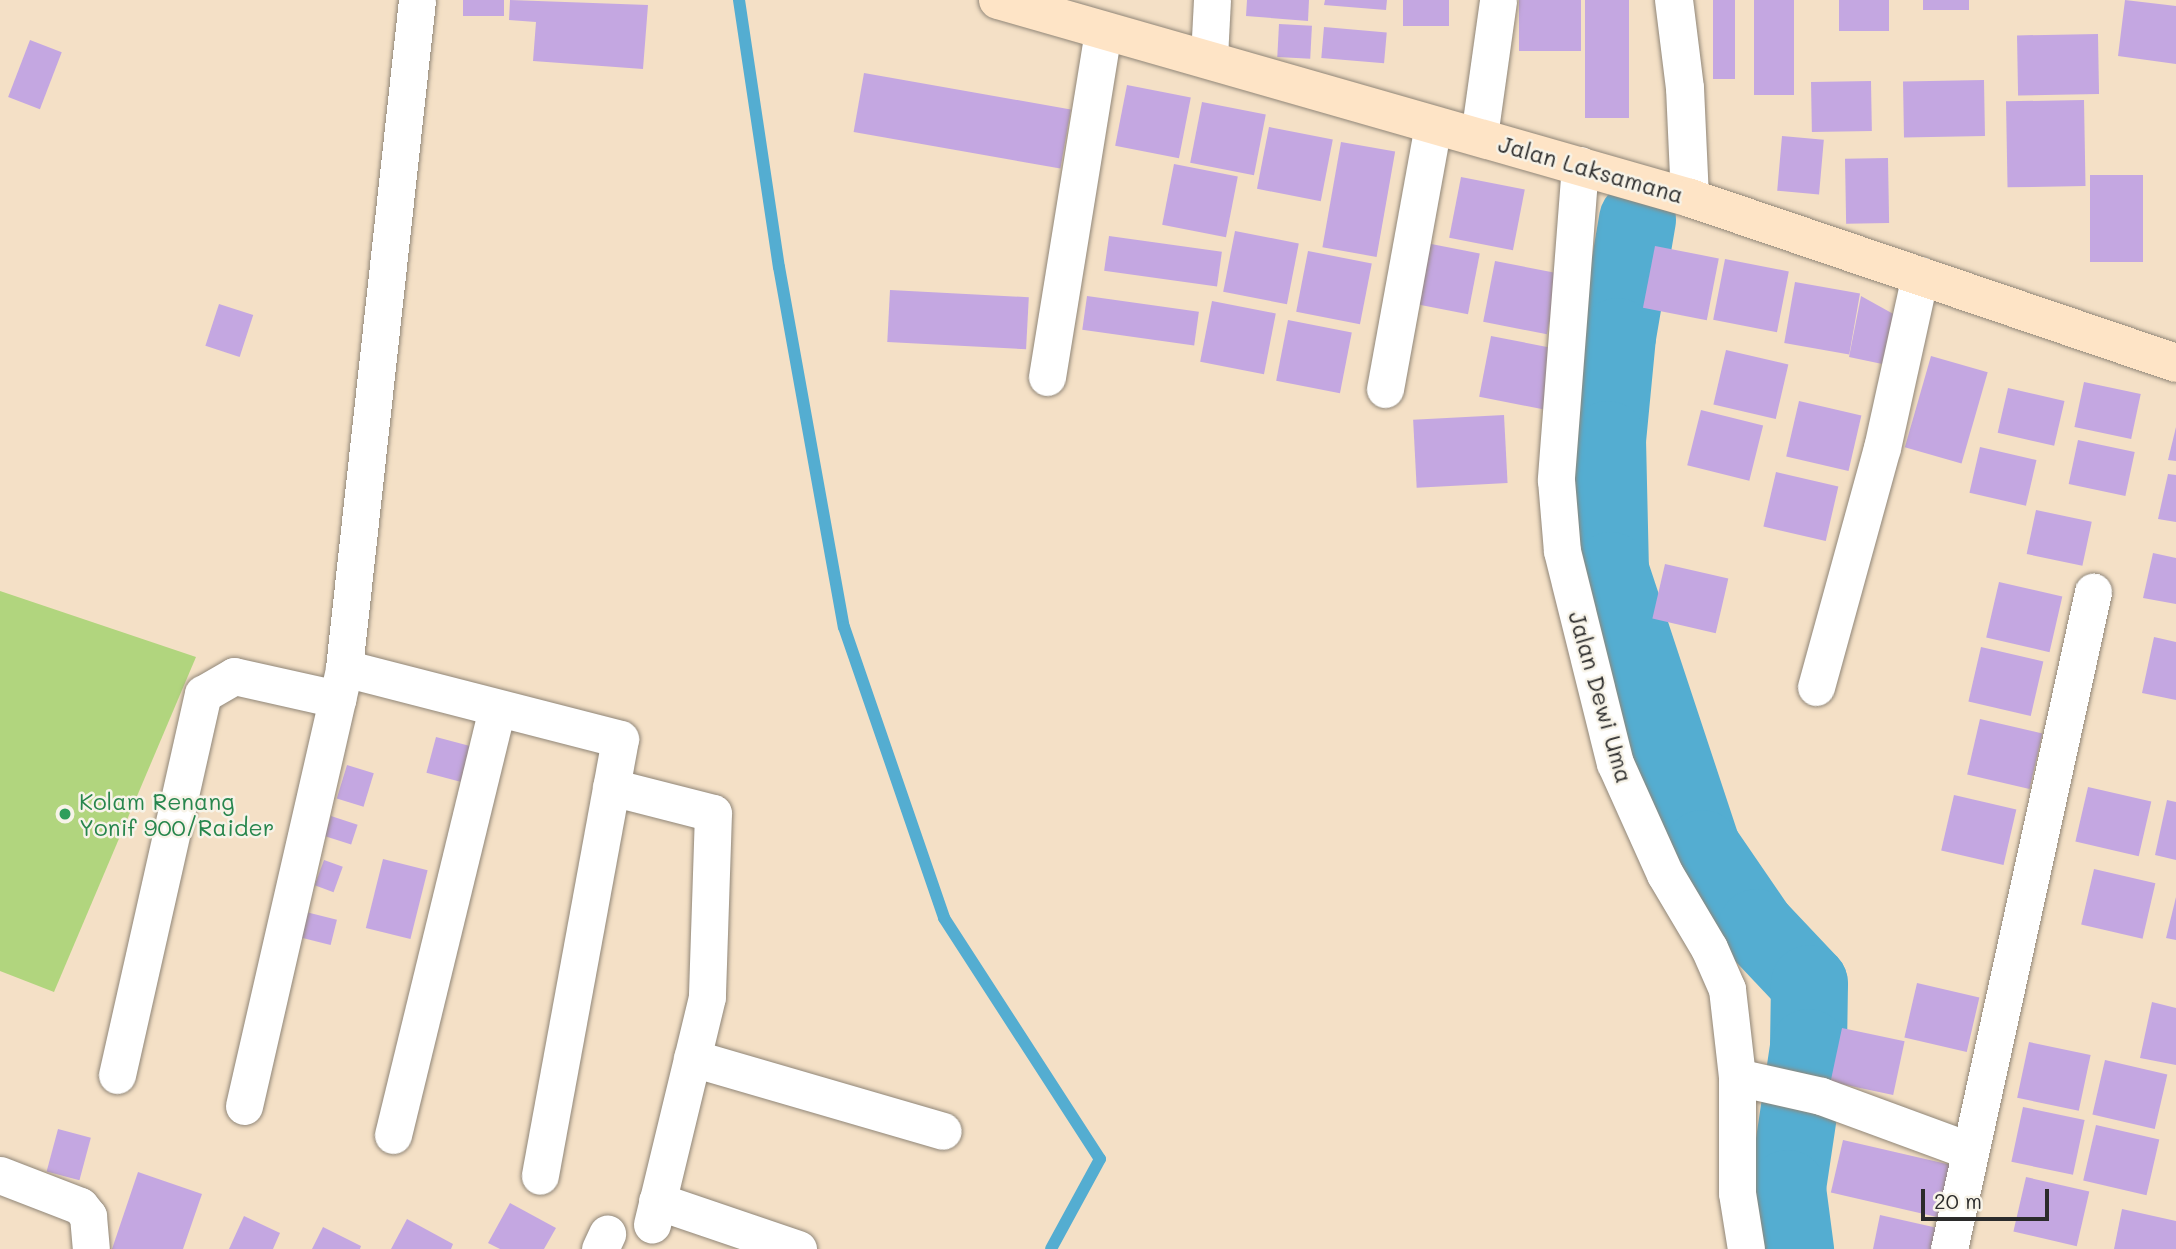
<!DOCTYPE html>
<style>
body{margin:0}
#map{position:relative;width:2176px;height:1249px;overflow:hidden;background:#f4e0c6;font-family:Mali,sans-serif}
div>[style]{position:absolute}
.green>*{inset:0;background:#b1d57e}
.stream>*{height:12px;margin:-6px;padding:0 6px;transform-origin:6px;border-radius:6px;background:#54add1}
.river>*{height:77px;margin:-38.5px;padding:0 38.5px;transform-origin:38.5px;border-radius:38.5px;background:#54add1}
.building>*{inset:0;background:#c4a7e1;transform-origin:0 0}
.roads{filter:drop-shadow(0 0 2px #908678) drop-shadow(0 0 2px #908678)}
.minor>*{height:37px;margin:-18.5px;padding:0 18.5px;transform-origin:18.5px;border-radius:18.5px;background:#fff}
.tertiary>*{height:38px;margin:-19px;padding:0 19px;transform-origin:19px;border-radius:19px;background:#fff}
.secondary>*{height:38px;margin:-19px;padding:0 19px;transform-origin:19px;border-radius:19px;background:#fee4c6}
.dots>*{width:19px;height:19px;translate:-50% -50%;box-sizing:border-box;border:4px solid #f7f3e8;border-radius:50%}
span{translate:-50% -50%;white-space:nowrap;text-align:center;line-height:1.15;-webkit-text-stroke:5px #f7f3e8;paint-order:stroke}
.street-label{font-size:23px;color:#2b2b2b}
.leisure-label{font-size:23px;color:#27864d}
.left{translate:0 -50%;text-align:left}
.scale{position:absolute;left:1921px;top:1189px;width:128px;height:32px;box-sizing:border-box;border:4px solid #2b2b2b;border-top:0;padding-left:9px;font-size:21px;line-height:24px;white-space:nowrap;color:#2b2b2b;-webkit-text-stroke:5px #f7f3e8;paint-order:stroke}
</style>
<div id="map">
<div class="green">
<i style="clip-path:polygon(0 591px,196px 657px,54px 992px,0 971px)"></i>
</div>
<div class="stream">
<i style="left:739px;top:0;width:270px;rotate:81.5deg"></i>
<i style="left:779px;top:267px;width:366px;rotate:79.8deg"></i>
<i style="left:844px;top:627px;width:308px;rotate:71deg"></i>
<i style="left:944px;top:918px;width:287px;rotate:57.1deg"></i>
<i style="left:1100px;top:1159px;width:102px;rotate:118.6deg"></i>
</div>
<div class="river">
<i style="left:1637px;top:219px;width:119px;rotate:99.7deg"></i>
<i style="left:1617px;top:336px;width:103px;rotate:95.5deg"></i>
<i style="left:1607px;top:439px;width:131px;rotate:88.7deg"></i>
<i style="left:1610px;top:570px;width:293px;rotate:71.7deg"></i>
<i style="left:1702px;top:848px;width:96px;rotate:55.6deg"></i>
<i style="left:1756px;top:927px;width:77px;rotate:46.6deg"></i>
<i style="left:1809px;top:983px;width:64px;rotate:90.9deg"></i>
<i style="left:1808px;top:1047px;width:143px;rotate:98.5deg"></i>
<i style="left:1787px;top:1188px;width:62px;rotate:82.5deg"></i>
</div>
<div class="building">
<i style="left:463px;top:0;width:41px;height:16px"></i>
<i style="clip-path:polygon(510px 0,648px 5px,643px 69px,533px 61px,536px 22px,509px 20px)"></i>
<i style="clip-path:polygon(1247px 0,1309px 0,1308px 21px,1246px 16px)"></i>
<i style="clip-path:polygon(1325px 0,1387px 0,1386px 10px,1324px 5px)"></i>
<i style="left:1403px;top:0;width:46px;height:26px"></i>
<i style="left:1519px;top:0;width:62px;height:51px"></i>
<i style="left:1585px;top:0;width:44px;height:118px"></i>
<i style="left:1713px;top:0;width:22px;height:79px"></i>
<i style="left:1754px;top:0;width:40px;height:95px"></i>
<i style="left:1839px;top:0;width:50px;height:31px"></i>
<i style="left:1923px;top:0;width:46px;height:10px"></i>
<i style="clip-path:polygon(2125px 0,2176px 6px,2176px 64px,2118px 56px)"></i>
<i style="left:1279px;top:24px;width:33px;height:33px;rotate:3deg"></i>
<i style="left:1324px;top:27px;width:63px;height:31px;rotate:5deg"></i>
<i style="left:2098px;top:34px;width:60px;height:81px;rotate:89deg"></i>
<i style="left:30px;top:40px;width:34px;height:61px;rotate:21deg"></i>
<i style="left:864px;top:73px;width:210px;height:60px;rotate:10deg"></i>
<i style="left:1984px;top:80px;width:56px;height:81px;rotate:89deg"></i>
<i style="left:1871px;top:81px;width:50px;height:60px;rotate:89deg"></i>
<i style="left:1127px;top:85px;width:65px;height:62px;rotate:11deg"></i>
<i style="left:2084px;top:100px;width:86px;height:78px;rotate:89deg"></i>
<i style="left:1202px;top:102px;width:65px;height:62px;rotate:11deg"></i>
<i style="left:1269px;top:127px;width:65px;height:63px;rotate:11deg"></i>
<i style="left:1782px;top:136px;width:42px;height:55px;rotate:5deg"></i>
<i style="left:1341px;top:142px;width:55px;height:107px;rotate:10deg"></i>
<i style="left:1888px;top:158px;width:65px;height:43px;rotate:89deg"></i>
<i style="left:1174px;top:164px;width:65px;height:62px;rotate:11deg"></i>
<i style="left:2090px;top:175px;width:53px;height:87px"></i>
<i style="left:1461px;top:177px;width:65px;height:62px;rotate:11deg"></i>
<i style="left:1235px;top:231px;width:65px;height:62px;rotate:11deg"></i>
<i style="left:1109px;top:236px;width:114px;height:35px;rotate:8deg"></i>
<i style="left:1416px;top:241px;width:65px;height:62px;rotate:11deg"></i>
<i style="left:1655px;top:246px;width:65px;height:63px;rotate:11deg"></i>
<i style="left:1308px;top:251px;width:65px;height:62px;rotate:11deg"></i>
<i style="left:1725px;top:259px;width:65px;height:62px;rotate:11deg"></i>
<i style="left:1495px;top:261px;width:65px;height:62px;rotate:11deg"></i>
<i style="left:1795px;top:282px;width:66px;height:62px;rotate:10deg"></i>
<i style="left:890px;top:290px;width:139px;height:52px;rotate:3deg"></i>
<i style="left:1087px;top:296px;width:113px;height:34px;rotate:8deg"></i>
<i style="clip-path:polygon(1861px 296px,1897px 316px,1887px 365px,1849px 357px)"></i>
<i style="left:1212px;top:301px;width:65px;height:62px;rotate:11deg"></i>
<i style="left:219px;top:304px;width:36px;height:44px;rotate:18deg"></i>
<i style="left:1288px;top:320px;width:65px;height:62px;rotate:11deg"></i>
<i style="left:1491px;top:336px;width:65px;height:62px;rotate:11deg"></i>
<i style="left:1726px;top:350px;width:64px;height:56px;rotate:13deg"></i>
<i style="left:1931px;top:356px;width:59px;height:95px;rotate:16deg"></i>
<i style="left:2084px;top:382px;width:58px;height:46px;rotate:12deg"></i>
<i style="left:2008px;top:388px;width:58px;height:46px;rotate:13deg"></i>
<i style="left:1799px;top:401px;width:64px;height:57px;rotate:13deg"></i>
<i style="left:1701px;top:410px;width:64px;height:57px;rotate:14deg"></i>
<i style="left:1504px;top:415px;width:68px;height:91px;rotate:87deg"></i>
<i style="clip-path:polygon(2176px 427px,2176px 461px,2168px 460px)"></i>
<i style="left:2078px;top:440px;width:58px;height:45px;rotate:12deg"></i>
<i style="left:1980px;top:447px;width:58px;height:47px;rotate:13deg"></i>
<i style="left:1776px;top:472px;width:64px;height:56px;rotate:13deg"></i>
<i style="clip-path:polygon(2168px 474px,2176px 475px,2176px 522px,2158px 519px)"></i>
<i style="left:2036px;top:510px;width:57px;height:45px;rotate:12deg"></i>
<i style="clip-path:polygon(2153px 553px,2176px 558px,2176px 604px,2143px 598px)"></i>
<i style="left:1665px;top:564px;width:65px;height:56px;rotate:13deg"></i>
<i style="left:1999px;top:582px;width:65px;height:57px;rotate:13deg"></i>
<i style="clip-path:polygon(2154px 637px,2176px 642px,2176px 700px,2142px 693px)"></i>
<i style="left:1981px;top:647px;width:64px;height:56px;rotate:13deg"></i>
<i style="left:1980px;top:719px;width:64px;height:57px;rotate:13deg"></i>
<i style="left:436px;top:737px;width:41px;height:37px;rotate:15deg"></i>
<i style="left:347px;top:765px;width:28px;height:35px;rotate:17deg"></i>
<i style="left:2088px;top:787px;width:65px;height:56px;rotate:13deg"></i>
<i style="left:1954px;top:795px;width:64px;height:57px;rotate:13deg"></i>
<i style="clip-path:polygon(2167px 800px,2176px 802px,2176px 860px,2155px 855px)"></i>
<i style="left:331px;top:816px;width:28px;height:21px;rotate:18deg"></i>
<i style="left:383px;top:859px;width:46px;height:71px;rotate:14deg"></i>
<i style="left:324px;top:860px;width:20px;height:27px;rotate:20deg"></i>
<i style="left:2094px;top:869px;width:63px;height:57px;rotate:13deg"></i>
<i style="clip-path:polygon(2176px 897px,2176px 940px,2166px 938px)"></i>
<i style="left:302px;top:911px;width:36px;height:26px;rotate:14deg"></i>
<i style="left:1917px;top:983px;width:64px;height:56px;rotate:13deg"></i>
<i style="clip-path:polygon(2152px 1002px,2176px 1008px,2176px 1065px,2140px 1058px)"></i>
<i style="left:1842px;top:1028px;width:64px;height:55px;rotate:12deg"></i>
<i style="left:2029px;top:1042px;width:63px;height:57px;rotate:12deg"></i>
<i style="left:2105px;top:1060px;width:64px;height:56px;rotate:13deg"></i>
<i style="left:2023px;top:1107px;width:63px;height:56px;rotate:12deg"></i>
<i style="left:2096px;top:1125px;width:65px;height:57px;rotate:13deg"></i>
<i style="left:58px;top:1129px;width:34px;height:44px;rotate:15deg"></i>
<i style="left:1843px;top:1140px;width:110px;height:54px;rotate:13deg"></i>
<i style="clip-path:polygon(138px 1172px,202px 1194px,183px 1249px,112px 1249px)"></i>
<i style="left:2026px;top:1177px;width:65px;height:56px;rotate:13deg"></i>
<i style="clip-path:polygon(510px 1203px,556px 1228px,544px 1249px,500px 1249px,488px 1243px)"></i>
<i style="clip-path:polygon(2122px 1209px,2176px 1221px,2176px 1249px,2114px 1249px)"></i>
<i style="clip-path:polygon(1880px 1215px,1942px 1229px,1938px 1249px,1873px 1249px)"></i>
<i style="clip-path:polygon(244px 1216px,280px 1233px,273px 1249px,229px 1249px)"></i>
<i style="clip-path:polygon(407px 1219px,453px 1244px,451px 1249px,391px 1249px)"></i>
<i style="clip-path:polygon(323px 1227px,361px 1246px,360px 1249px,312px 1249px)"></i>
</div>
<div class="roads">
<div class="minor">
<i style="left:1209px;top:57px;width:57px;rotate:-87deg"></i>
<i style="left:1479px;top:136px;width:137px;rotate:-82deg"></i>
<i style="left:1580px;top:165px;width:316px;rotate:94.4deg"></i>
<i style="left:1556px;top:480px;width:71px;rotate:85.2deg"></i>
<i style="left:1562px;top:551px;width:219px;rotate:76deg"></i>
<i style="left:1615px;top:763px;width:122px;rotate:65.8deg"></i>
<i style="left:1665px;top:874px;width:86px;rotate:59.3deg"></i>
<i style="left:1709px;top:948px;width:45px;rotate:66.3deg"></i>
<i style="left:1727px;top:989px;width:89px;rotate:83.5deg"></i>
<i style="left:1737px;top:1077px;width:116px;rotate:90deg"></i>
<i style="left:1737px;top:1193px;width:57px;rotate:80.9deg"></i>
<i style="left:1047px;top:377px;width:351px;rotate:-80.8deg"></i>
<i style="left:1385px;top:389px;width:267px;rotate:-79.7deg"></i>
<i style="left:344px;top:668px;width:285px;rotate:14.4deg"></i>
<i style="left:620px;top:739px;width:444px;rotate:100.4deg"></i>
<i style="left:1816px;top:687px;width:248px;rotate:-74.6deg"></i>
<i style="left:1882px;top:448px;width:177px;rotate:-77.6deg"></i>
<i style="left:611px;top:787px;width:105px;rotate:14.3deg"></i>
<i style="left:713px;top:813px;width:184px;rotate:91.9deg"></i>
<i style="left:707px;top:997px;width:234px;rotate:103.6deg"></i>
<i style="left:692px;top:1058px;width:261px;rotate:16.2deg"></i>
<i style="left:117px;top:1075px;width:391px;rotate:-77.3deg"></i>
<i style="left:203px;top:694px;width:36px;rotate:-30deg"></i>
<i style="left:234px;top:676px;width:106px;rotate:12.6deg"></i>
<i style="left:1737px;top:1077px;width:86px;rotate:12.7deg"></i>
<i style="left:1821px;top:1096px;width:157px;rotate:20.2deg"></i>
<i style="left:244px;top:1106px;width:449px;rotate:-77.1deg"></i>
<i style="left:344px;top:668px;width:672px;rotate:-83.76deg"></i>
<i style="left:393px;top:1135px;width:439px;rotate:-76.3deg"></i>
<i style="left:0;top:1175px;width:86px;rotate:21.2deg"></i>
<i style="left:80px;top:1206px;width:13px;rotate:51deg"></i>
<i style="left:88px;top:1216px;width:33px;rotate:85deg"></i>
<i style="left:657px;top:1201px;width:149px;rotate:18.8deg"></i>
<i style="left:600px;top:1249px;width:17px;rotate:-65deg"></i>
<i style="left:1949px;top:1249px;width:673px;rotate:-77.64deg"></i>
</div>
<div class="tertiary">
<i style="left:1674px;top:0;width:89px;rotate:82.9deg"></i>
<i style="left:1685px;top:88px;width:110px;rotate:87.4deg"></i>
</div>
<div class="secondary">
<i style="left:998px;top:0;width:720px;rotate:15.97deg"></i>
<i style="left:1690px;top:198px;width:513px;rotate:18.75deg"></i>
</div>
</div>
<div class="dots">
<i style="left:65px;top:814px;background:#2e9e5b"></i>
</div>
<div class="street-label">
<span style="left:1591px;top:169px;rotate:16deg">Jalan Laksamana</span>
<span style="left:1601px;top:697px;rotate:74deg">Jalan Dewi Uma</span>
</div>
<div class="leisure-label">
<span class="left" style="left:79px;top:814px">Kolam Renang<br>Yonif 900/Raider</span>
</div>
<div class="scale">20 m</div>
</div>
